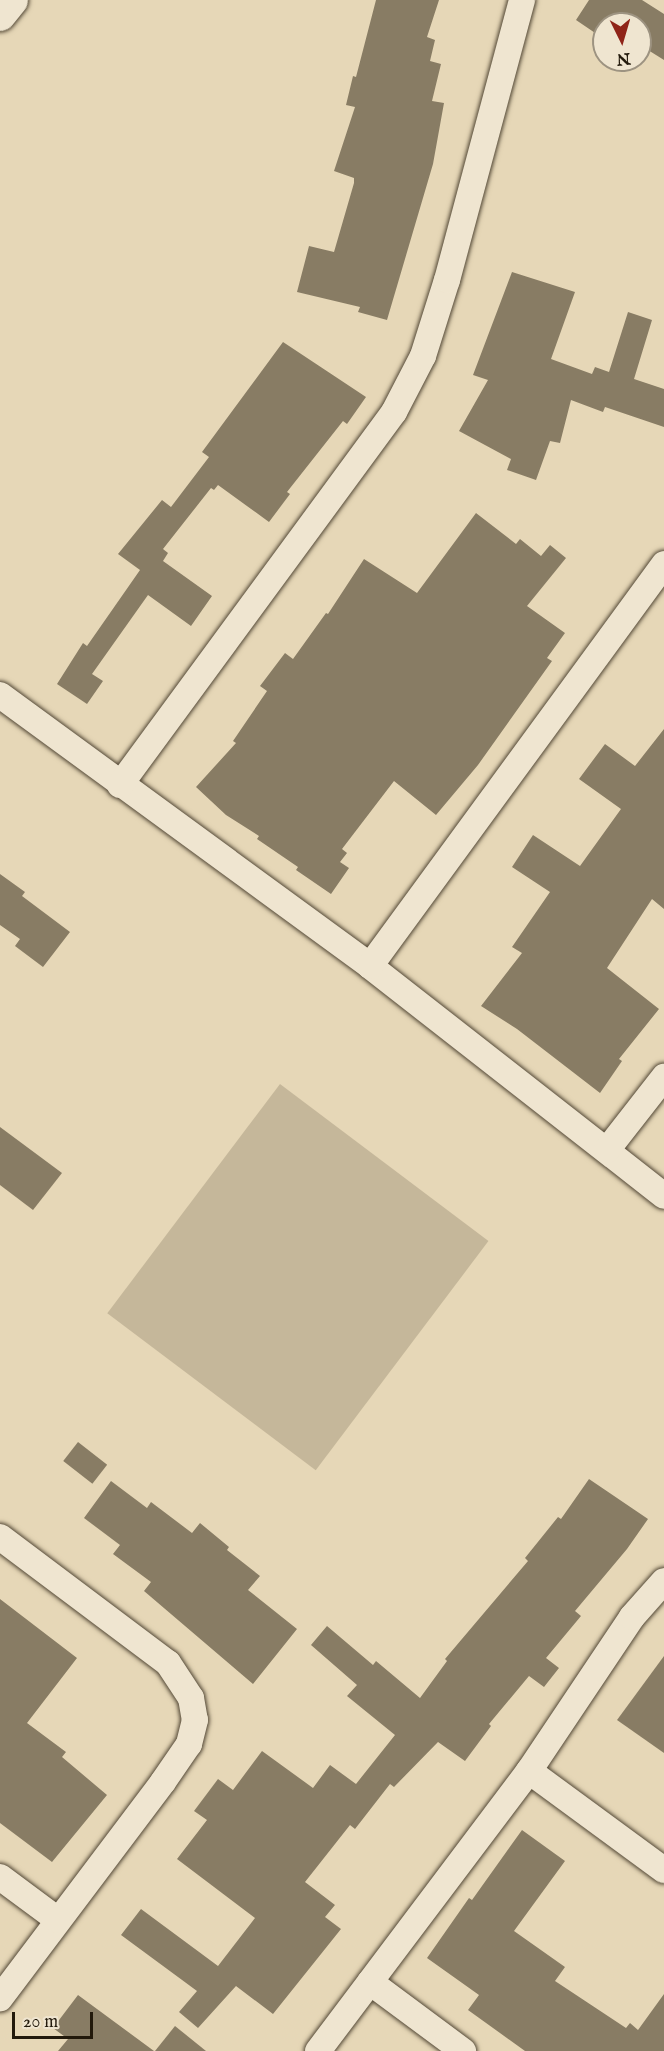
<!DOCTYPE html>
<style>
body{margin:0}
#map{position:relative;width:664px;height:2051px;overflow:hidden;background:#e6d7b7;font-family:"IM FELL English",serif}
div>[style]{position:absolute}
.green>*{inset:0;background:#c5b79a;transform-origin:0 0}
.building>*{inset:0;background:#887c64;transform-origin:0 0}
.roads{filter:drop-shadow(0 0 2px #534836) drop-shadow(0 0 2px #534836)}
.minor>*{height:26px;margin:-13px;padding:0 13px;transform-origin:13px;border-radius:13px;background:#efe5d0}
.tertiary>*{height:32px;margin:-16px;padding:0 16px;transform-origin:16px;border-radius:16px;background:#efe5d0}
span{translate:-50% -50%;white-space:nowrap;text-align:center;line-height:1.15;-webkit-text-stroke:4.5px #efe5d0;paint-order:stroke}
.north{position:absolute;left:592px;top:12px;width:60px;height:60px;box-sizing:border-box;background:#efe5d0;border:2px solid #9d9381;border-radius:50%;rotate:175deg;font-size:16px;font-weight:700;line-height:24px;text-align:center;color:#22190b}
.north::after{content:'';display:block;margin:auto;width:21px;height:27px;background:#8f2418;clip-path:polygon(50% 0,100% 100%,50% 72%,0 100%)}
.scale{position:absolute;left:12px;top:2012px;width:81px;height:27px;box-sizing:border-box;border:3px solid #22190b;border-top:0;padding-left:8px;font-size:18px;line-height:21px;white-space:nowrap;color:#22190b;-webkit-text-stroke:4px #efe5d0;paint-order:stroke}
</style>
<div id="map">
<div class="green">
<i style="left:280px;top:1084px;width:261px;height:287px;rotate:37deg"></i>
</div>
<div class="building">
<i style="clip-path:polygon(376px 0,439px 0,427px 37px,435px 40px,430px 61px,441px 64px,432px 101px,444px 103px,433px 164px,387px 320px,358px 312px,360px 307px,297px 292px,309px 246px,334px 252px,354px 183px,354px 178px,334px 171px,355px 107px,346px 105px,353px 76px,356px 77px)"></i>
<i style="clip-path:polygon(589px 0,642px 0,664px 14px,664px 60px,640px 45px,640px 24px,604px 24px,604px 39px,576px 20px)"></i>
<i style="clip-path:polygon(512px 272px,575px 292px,551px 359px,592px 374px,595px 367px,609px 372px,628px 312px,652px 320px,634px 379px,664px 389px,664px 427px,605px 407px,603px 412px,571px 400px,560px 443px,550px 441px,536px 480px,507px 470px,511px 459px,459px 431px,488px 380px,473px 375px)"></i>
<i style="clip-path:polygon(283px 342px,366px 397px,347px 424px,343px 421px,287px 492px,290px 494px,269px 522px,218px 485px,214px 490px,211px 488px,163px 549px,168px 553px,163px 561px,212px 596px,191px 626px,148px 595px,92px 674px,103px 681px,87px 704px,57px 684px,83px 643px,87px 646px,140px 570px,118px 554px,162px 500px,171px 507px,209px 457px,202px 452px)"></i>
<i style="clip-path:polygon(476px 513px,516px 544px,520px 539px,541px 556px,550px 545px,566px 558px,527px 606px,565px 633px,547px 658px,552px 661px,478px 765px,436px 815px,394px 781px,342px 849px,347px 853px,340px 862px,349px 868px,331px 894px,296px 870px,298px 867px,257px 839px,259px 836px,226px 815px,196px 787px,236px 743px,233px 741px,267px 691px,260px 686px,285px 653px,293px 659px,326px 613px,328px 614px,364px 559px,417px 593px)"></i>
<i style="clip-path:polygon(664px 729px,664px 909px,652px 899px,607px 968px,659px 1009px,619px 1059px,622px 1061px,600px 1093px,517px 1029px,481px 1006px,522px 953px,512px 947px,550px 892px,512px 867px,533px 835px,580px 866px,621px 809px,579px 779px,605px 744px,635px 766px)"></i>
<i style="clip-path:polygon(0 874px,25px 892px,22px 896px,70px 932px,43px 967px,15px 946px,20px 939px,0 925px)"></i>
<i style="clip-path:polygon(0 1127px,62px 1173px,33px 1210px,0 1185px)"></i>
<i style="left:78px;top:1442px;width:37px;height:24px;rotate:38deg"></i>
<i style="clip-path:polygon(589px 1479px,648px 1519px,627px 1549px,575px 1611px,581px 1616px,546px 1658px,559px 1668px,544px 1687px,529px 1676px,489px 1724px,491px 1726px,465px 1761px,438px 1742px,394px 1787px,390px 1784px,355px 1829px,350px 1825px,305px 1882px,335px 1905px,325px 1917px,341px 1929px,273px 2014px,236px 1986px,198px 2028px,179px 2012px,197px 1991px,121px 1935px,141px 1909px,218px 1966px,255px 1918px,177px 1859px,207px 1820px,194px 1811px,218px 1779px,233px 1790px,262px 1751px,313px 1788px,330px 1765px,356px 1784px,395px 1735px,347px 1696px,357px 1685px,311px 1645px,327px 1626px,373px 1665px,376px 1661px,420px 1698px,447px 1661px,445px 1659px,528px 1561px,525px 1558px,558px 1517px,561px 1519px)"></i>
<i style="clip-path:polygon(111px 1481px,147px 1508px,151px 1502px,192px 1533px,200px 1523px,229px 1547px,227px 1550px,260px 1576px,248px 1590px,297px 1629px,253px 1684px,144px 1591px,151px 1582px,113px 1554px,120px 1545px,84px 1518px)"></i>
<i style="clip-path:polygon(0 1599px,77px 1658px,27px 1723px,66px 1752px,62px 1757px,107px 1795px,52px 1862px,0 1823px)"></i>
<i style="clip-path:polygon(664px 1656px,664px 1753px,617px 1720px)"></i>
<i style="clip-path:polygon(522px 1830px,565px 1861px,514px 1931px,565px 1967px,555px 1981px,626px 2028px,630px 2023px,638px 2030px,664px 1994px,664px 2051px,525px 2051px,468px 2010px,479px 1995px,427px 1958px,469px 1898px,472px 1900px)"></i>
<i style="clip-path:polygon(78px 1995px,154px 2051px,58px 2051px,68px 2039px,53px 2028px)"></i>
<i style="clip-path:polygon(175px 2026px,206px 2051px,155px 2051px)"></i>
</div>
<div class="roads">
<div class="minor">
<i style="left:0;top:695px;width:459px;rotate:36.2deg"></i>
<i style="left:370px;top:966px;width:373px;rotate:38deg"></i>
<i style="left:120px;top:785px;width:463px;rotate:-53.7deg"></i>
<i style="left:394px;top:412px;width:63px;rotate:-62.6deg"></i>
<i style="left:423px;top:356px;width:80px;rotate:-72.5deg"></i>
<i style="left:447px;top:280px;width:290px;rotate:-75deg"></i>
<i style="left:370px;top:966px;width:498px;rotate:-53.8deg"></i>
<i style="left:607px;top:1150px;width:93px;rotate:-52deg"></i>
<i style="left:0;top:1537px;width:210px;rotate:36.9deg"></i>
<i style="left:168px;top:1663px;width:42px;rotate:56.7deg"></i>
<i style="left:191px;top:1698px;width:22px;rotate:80deg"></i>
<i style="left:195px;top:1720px;width:25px;rotate:104deg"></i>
<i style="left:189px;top:1744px;width:46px;rotate:124.4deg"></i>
<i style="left:163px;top:1782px;width:271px;rotate:127deg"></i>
<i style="left:529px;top:1771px;width:167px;rotate:36.3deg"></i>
<i style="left:0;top:1877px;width:72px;rotate:36.6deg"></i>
<i style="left:370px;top:1982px;width:116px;rotate:36.6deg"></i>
<i style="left:318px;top:2051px;width:351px;rotate:-53deg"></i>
<i style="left:529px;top:1771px;width:185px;rotate:-56.2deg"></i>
<i style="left:632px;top:1617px;width:48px;rotate:-48.4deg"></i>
</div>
<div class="tertiary">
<i style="left:0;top:15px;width:19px;rotate:-51deg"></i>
</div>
</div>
<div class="north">N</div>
<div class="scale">20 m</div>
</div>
